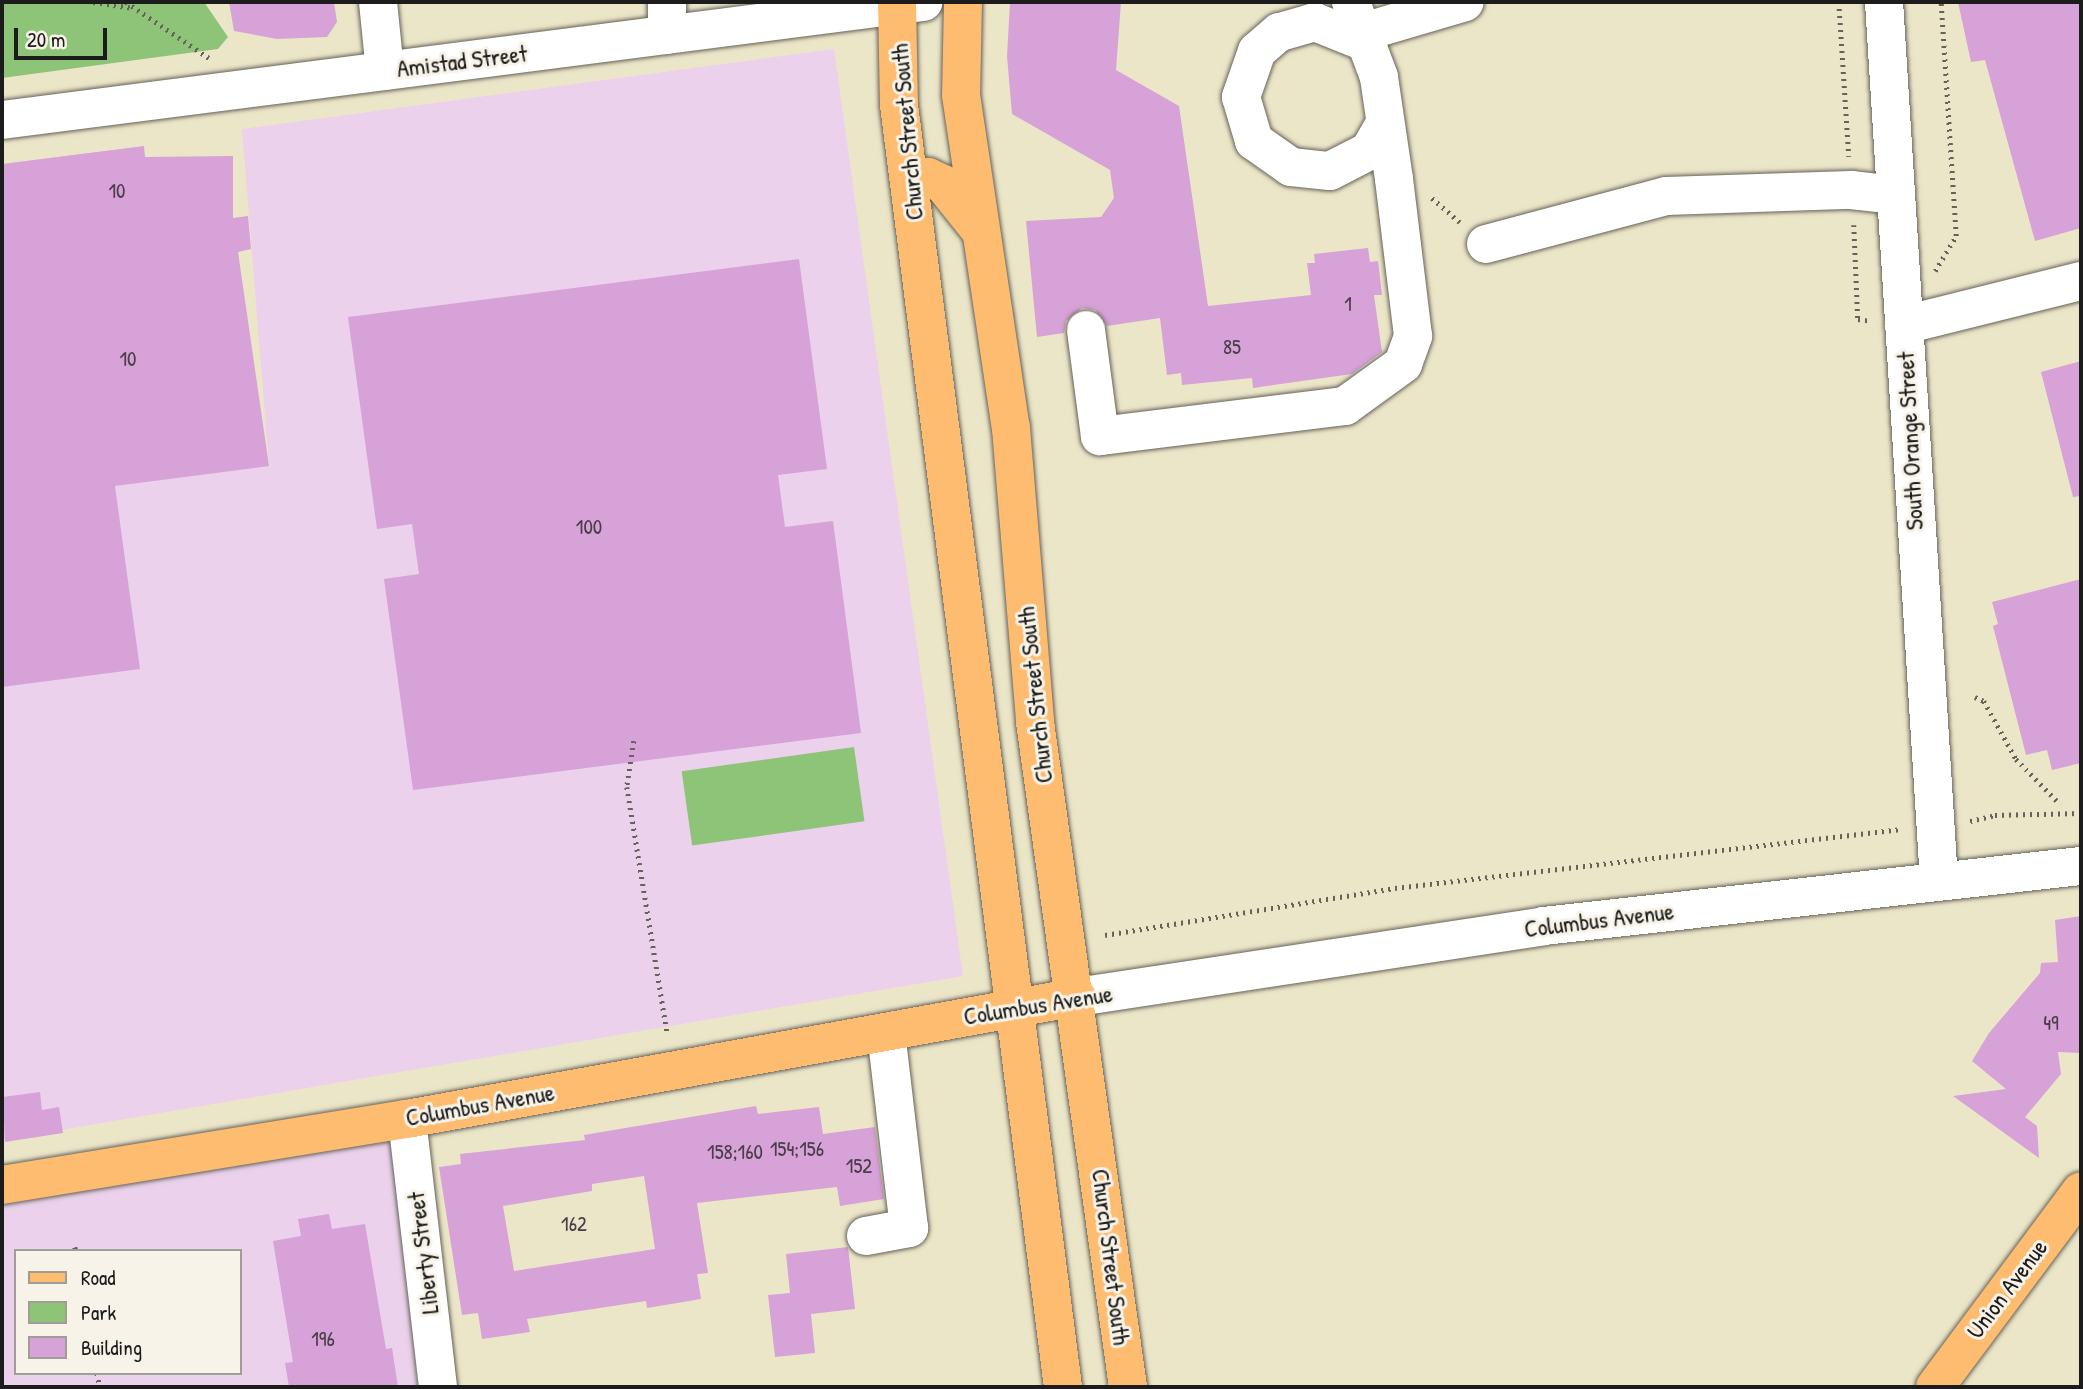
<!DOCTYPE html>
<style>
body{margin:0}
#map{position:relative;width:2083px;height:1389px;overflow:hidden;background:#ece6c9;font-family:"Patrick Hand",sans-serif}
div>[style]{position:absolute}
.built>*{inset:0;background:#ebd1eb}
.green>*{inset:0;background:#8ec477;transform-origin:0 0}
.building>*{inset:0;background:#d7a2d7}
.path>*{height:4.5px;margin-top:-2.25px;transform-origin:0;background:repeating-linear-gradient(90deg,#656359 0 2px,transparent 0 7px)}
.roads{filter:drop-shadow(0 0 2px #656359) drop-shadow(0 0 2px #656359)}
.minor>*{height:38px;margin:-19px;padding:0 19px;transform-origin:19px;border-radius:19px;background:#fff}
.major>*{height:38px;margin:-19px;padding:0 19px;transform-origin:19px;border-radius:19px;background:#febc70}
span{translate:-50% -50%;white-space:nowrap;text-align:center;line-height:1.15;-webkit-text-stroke:6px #f7f3e8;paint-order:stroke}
.number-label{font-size:21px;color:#4b3e4b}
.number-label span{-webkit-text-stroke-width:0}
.street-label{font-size:24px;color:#1c1c1c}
.frame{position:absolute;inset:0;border:4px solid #1c1c1c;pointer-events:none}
.legend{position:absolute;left:14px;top:1249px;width:228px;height:126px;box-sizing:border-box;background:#f7f3e8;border:2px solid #9f9d96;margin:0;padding:9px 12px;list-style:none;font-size:21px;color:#1c1c1c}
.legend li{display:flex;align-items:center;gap:14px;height:35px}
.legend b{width:35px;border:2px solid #9f9d96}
.scale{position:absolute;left:14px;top:28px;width:93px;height:32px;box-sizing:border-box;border:4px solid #1c1c1c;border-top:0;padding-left:9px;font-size:21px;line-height:24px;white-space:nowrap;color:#1c1c1c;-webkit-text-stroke:5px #f7f3e8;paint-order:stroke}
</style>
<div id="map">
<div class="built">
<i style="clip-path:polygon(834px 49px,963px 976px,2px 1140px,2px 501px,269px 465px,242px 129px)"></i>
<i style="clip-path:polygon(evenodd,389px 1122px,418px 1387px,2px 1387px,2px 1185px,389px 1122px,16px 1251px,240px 1251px,240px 1373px,16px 1373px,16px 1251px)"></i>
</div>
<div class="green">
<i style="clip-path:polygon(2px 2px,204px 2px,228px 37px,218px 49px,2px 78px)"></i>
<i style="left:854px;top:747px;width:75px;height:174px;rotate:82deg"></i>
</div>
<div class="building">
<i style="clip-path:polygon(229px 2px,334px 2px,337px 22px,327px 37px,277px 39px,234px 31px)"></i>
<i style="clip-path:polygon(1010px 2px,1121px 2px,1116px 70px,1179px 106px,1208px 306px,1311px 295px,1307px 263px,1315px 263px,1314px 254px,1368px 248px,1370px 262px,1378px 261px,1382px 295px,1374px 295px,1382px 352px,1352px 374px,1253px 388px,1252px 378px,1182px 385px,1181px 373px,1167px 375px,1160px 318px,1107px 326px,1095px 310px,1082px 308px,1066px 321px,1064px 333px,1037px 337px,1026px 221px,1101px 217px,1114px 198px,1110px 170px,1012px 114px,1007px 56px)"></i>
<i style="clip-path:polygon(1958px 2px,2081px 2px,2081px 228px,2035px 241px,1985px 60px,1971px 62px)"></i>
<i style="clip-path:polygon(144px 146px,145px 157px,233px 156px,233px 218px,248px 216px,251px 249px,238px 252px,269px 466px,115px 486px,140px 669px,2px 687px,2px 164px)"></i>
<i style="clip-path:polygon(799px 259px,827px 469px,778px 475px,785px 527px,833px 521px,861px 733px,413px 790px,384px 579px,419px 574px,412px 524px,377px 529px,348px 317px)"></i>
<i style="clip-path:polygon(2081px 361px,2081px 496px,2073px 497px,2041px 372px)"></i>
<i style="clip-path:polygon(2081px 579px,2081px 763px,2052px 770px,2047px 750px,2026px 755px,1993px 626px,1998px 624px,1992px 602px)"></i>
<i style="clip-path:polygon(2081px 916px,2081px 1053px,2058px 1052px,2061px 1074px,2025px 1117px,2037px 1126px,2039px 1158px,1953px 1096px,2006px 1089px,1972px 1061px,1989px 1033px,2040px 973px,2041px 963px,2058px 962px,2055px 920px)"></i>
<i style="clip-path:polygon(40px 1092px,42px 1110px,59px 1107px,63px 1133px,5px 1142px,3px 1097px)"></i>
<i style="clip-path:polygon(evenodd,756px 1106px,758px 1114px,819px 1107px,823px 1134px,875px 1127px,884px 1199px,840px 1206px,837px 1187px,697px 1203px,708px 1273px,697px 1274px,701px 1299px,647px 1308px,646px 1301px,527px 1319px,530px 1332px,482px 1339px,478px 1313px,462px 1315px,439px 1167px,461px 1164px,460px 1154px,585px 1140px,584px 1135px,756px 1106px,644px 1176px,655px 1249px,514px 1271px,503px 1206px,592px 1191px,592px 1184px,644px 1176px)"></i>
<i style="clip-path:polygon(329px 1214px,332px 1229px,365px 1224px,386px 1349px,392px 1348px,398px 1387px,289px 1387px,285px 1363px,293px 1362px,273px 1241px,301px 1236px,298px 1219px)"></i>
<i style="clip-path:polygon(848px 1247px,855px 1309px,811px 1314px,815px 1353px,775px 1357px,768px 1295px,790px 1293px,786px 1254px)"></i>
</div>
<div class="path">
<i style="left:93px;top:2px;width:41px;rotate:8.3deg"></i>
<i style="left:126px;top:2px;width:100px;rotate:34deg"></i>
<i style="left:1839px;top:2px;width:155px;rotate:86.3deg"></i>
<i style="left:1432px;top:198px;width:37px;rotate:41deg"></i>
<i style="left:1854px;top:225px;width:94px;rotate:87.6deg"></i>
<i style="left:1858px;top:319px;width:12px;rotate:9deg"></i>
<i style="left:1935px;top:271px;width:41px;rotate:-59deg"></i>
<i style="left:1956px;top:236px;width:234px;rotate:-93.7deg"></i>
<i style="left:1975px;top:697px;width:10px;rotate:24deg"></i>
<i style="left:1984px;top:701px;width:66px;rotate:61.1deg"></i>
<i style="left:2016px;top:759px;width:63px;rotate:45.6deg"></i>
<i style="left:634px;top:741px;width:47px;rotate:98.7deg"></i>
<i style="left:627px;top:787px;width:248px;rotate:80.7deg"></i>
<i style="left:1970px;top:821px;width:26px;rotate:-13deg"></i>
<i style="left:1995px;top:815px;width:86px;rotate:-1.3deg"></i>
<i style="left:1105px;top:935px;width:294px;rotate:-9.2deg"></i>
<i style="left:1395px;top:888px;width:510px;rotate:-6.64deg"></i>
<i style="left:75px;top:1247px;width:4px;rotate:76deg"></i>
<i style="left:97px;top:1373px;width:14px;rotate:78deg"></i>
</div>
<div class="roads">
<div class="minor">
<i style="left:378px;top:2px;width:69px;rotate:84.2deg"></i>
<i style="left:1884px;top:2px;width:881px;rotate:86.42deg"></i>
<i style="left:1360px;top:33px;width:109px;rotate:-16.4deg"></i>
<i style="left:667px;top:35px;width:33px;rotate:-90deg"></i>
<i style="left:1362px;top:41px;width:51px;rotate:-158deg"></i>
<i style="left:1315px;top:22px;width:37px;rotate:164deg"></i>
<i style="left:1279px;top:32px;width:29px;rotate:139deg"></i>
<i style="left:1257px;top:51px;width:49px;rotate:109.2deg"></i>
<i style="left:1241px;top:97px;width:46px;rotate:73.5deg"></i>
<i style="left:1254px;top:141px;width:45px;rotate:35.1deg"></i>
<i style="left:1291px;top:167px;width:39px;rotate:6deg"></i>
<i style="left:1330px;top:171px;width:44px;rotate:-27.1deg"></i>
<i style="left:1369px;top:151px;width:32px;rotate:-60deg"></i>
<i style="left:2px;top:120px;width:929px;rotate:-7.3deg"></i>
<i style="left:1486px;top:244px;width:186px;rotate:-14.9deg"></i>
<i style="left:1666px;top:196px;width:185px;rotate:-1.9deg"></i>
<i style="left:1851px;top:190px;width:44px;rotate:6.5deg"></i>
<i style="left:1904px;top:325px;width:182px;rotate:-14deg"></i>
<i style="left:1086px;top:330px;width:107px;rotate:82.5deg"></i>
<i style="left:1100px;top:436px;width:247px;rotate:-7deg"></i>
<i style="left:1345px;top:406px;width:72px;rotate:-35.9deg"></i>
<i style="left:1403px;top:364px;width:30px;rotate:-70deg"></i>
<i style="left:1413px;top:336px;width:158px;rotate:-96.9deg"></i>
<i style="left:1394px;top:179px;width:103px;rotate:-98.4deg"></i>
<i style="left:1379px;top:77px;width:80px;rotate:-110.5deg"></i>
<i style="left:1077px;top:997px;width:472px;rotate:-8.6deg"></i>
<i style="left:1544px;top:926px;width:540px;rotate:-6.38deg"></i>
<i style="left:407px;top:1119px;width:270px;rotate:83.4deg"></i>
<i style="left:866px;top:1236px;width:44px;rotate:-10.5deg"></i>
<i style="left:909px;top:1228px;width:196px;rotate:-96.7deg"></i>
</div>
<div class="major">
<i style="left:897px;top:2px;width:103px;rotate:88.9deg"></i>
<i style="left:899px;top:105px;width:1292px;rotate:82.71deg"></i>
<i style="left:963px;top:2px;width:93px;rotate:91.2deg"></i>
<i style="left:961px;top:95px;width:337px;rotate:81.5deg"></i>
<i style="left:1011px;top:428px;width:295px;rotate:85.3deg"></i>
<i style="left:1035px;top:722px;width:671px;rotate:82.04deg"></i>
<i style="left:909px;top:178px;width:19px;rotate:-3deg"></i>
<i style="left:928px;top:177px;width:17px;rotate:25deg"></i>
<i style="left:943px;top:184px;width:58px;rotate:51.3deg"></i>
<i style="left:2px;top:1185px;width:410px;rotate:-9.3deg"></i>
<i style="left:407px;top:1119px;width:681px;rotate:-10.32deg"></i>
<i style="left:1935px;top:1387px;width:244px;rotate:-53.3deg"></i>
</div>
</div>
<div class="number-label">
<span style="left:117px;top:191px">10</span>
<span style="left:1348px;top:304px">1</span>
<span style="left:1232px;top:347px">85</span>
<span style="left:128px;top:359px">10</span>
<span style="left:589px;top:527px">100</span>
<span style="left:2051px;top:1023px">49</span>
<span style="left:797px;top:1149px">154;156</span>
<span style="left:735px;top:1152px">158;160</span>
<span style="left:859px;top:1166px">152</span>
<span style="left:574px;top:1224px">162</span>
<span style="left:323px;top:1339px">196</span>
</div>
<div class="street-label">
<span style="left:462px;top:61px;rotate:-7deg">Amistad Street</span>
<span style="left:907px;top:132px;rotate:-95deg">Church Street South</span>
<span style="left:1910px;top:441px;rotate:-93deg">South Orange Street</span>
<span style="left:1035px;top:695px;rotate:-96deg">Church Street South</span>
<span style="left:1599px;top:920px;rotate:-7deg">Columbus Avenue</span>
<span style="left:1038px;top:1005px;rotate:-9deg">Columbus Avenue</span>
<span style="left:480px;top:1105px;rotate:-10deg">Columbus Avenue</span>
<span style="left:423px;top:1253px;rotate:-97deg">Liberty Street</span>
<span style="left:1111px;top:1257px;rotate:83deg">Church Street South</span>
<span style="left:2007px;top:1289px;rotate:-53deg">Union Avenue</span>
</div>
<div class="frame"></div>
<ul class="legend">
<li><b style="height:9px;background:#febc70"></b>Road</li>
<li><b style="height:19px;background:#8ec477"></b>Park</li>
<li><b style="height:19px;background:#d7a2d7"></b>Building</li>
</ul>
<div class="scale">20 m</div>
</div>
